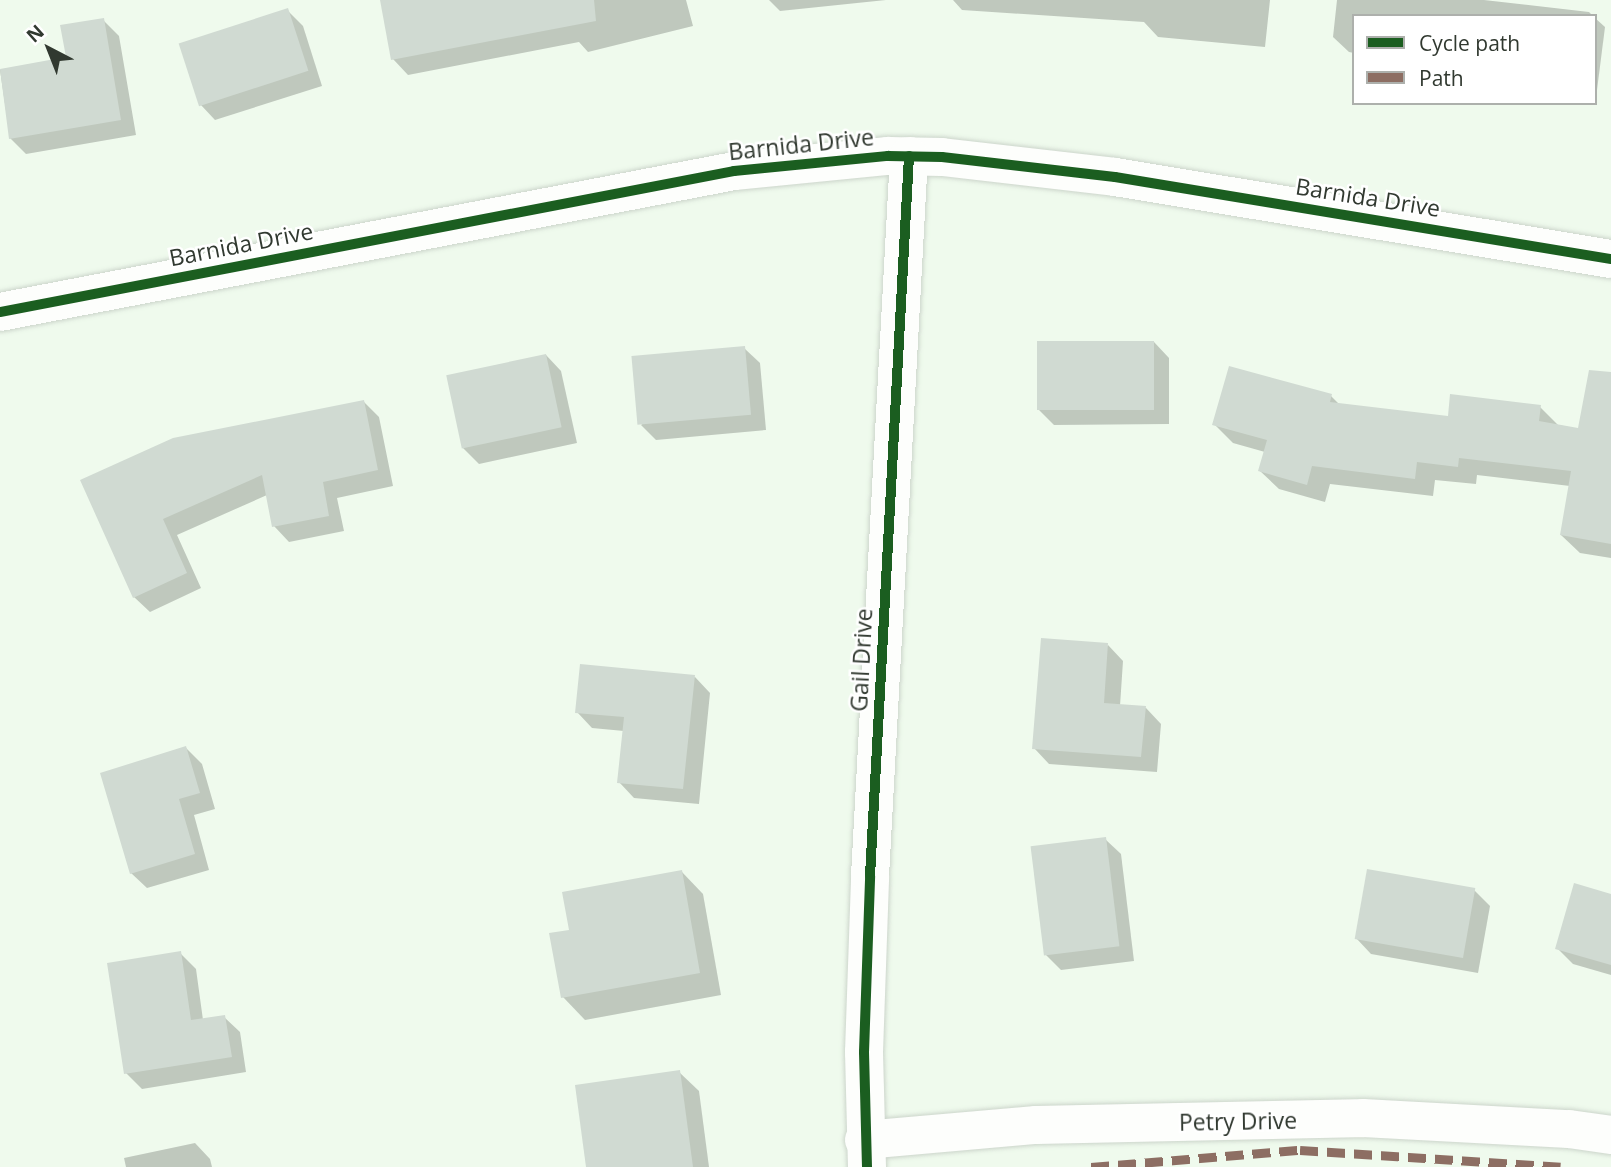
<!DOCTYPE html>
<style>
body{margin:0}
#map{position:relative;width:1611px;height:1167px;overflow:hidden;background:#effaed;font-family:"Open Sans",sans-serif}
div>[style]{position:absolute}
.shadow>*{inset:0;background:#0003}
.building>*{inset:0;background:#d0dad2;transform-origin:0 0}
.roads{filter:drop-shadow(0 0 2px #ccd5cb) drop-shadow(0 0 2px #ccd5cb)}
.minor>*{height:38px;margin:-19px;padding:0 19px;transform-origin:19px;border-radius:19px;background:#fdfefc}
.quiet>*{height:9px;margin-top:-4.5px;transform-origin:0;background:repeating-linear-gradient(90deg,#8d6e63 0 18px,transparent 0 27px)}
.cycleway>*{height:10px;margin:-5px;padding:0 5px;transform-origin:5px;border-radius:5px;background:#1b5e20}
span{translate:-50% -50%;white-space:nowrap;text-align:center;line-height:1.15;-webkit-text-stroke:5px #fff;paint-order:stroke}
.street-label{font-size:23px;color:#313930}
.legend{position:absolute;left:1352px;top:14px;width:245px;height:91px;box-sizing:border-box;background:#fff;border:2px solid #adb0ac;margin:0;padding:9px 12px;list-style:none;font-size:21px;color:#313930}
.legend li{display:flex;align-items:center;gap:14px;height:35px}
.legend b{width:35px;border:2px solid #adb0ac}
.north{position:absolute;left:14px;top:14px;width:70px;height:70px;-webkit-text-stroke:5px #fff;paint-order:stroke;rotate:318deg;font-size:19px;font-weight:700;line-height:28px;text-align:center;color:#313930}
.north::after{content:'';display:block;margin:auto;width:24px;height:32px;background:#313930;clip-path:polygon(50% 0,100% 100%,50% 72%,0 100%)}
</style>
<div id="map">
<div class="shadow">
<i style="clip-path:polygon(381px 0,686px 0,693px 26px,588px 52px,579px 42px,408px 75px,393px 59px)"></i>
<i style="clip-path:polygon(769px 0,886px 0,780px 11px)"></i>
<i style="clip-path:polygon(953px 0,1270px 0,1265px 47px,1158px 37px,1144px 22px,962px 10px)"></i>
<i style="clip-path:polygon(1337px 0,1484px 0,1589px 12px,1593px 16px,1354px 16px,1354px 53px,1349px 52px,1333px 37px)"></i>
<i style="clip-path:polygon(287px 10px,303px 26px,322px 86px,215px 120px,200px 104px)"></i>
<i style="clip-path:polygon(1595px 18px,1605px 27px,1597px 90px,1595px 90px)"></i>
<i style="clip-path:polygon(103px 20px,119px 36px,136px 135px,26px 154px,10px 138px,0 70px,68px 59px)"></i>
<i style="clip-path:polygon(1154px 342px,1169px 358px,1169px 424px,1054px 425px,1039px 410px)"></i>
<i style="clip-path:polygon(744px 348px,760px 363px,766px 430px,656px 440px,641px 425px)"></i>
<i style="clip-path:polygon(546px 355px,561px 371px,577px 443px,479px 464px,463px 448px)"></i>
<i style="clip-path:polygon(1331px 396px,1340px 405px,1449px 418px,1540px 407px,1558px 425px,1611px 435px,1611px 558px,1580px 553px,1561px 535px,1570px 486px,1477px 475px,1476px 484px,1435px 480px,1433px 496px,1330px 484px,1325px 502px,1279px 489px,1260px 471px,1265px 452px,1233px 443px,1214px 424px)"></i>
<i style="clip-path:polygon(364px 402px,379px 417px,393px 486px,337px 498px,344px 531px,289px 542px,274px 526px,267px 495px,177px 535px,201px 588px,150px 612px,134px 597px,82px 481px)"></i>
<i style="clip-path:polygon(1108px 645px,1123px 661px,1120px 706px,1146px 708px,1161px 724px,1157px 772px,1049px 764px,1034px 748px)"></i>
<i style="clip-path:polygon(695px 677px,710px 693px,699px 804px,634px 798px,619px 782px,624px 731px,592px 728px,577px 712px)"></i>
<i style="clip-path:polygon(186px 748px,202px 764px,215px 809px,194px 815px,209px 870px,147px 888px,131px 873px)"></i>
<i style="clip-path:polygon(1105px 839px,1121px 854px,1134px 961px,1061px 970px,1046px 955px)"></i>
<i style="clip-path:polygon(681px 871px,703px 894px,721px 995px,585px 1020px,563px 997px)"></i>
<i style="clip-path:polygon(1474px 890px,1490px 906px,1478px 973px,1371px 954px,1356px 938px)"></i>
<i style="clip-path:polygon(1611px 895px,1611px 975px,1573px 964px,1557px 948px)"></i>
<i style="clip-path:polygon(180px 953px,196px 969px,203px 1020px,224px 1017px,240px 1032px,246px 1072px,142px 1089px,126px 1073px)"></i>
<i style="clip-path:polygon(679px 1072px,699px 1091px,709px 1167px,588px 1167px)"></i>
<i style="clip-path:polygon(195px 1143px,210px 1159px,212px 1167px,126px 1167px,124px 1158px)"></i>
</div>
<div class="building">
<i style="clip-path:polygon(380px 0,594px 0,596px 21px,391px 60px)"></i>
<i style="left:288px;top:8px;width:66px;height:115px;rotate:72deg"></i>
<i style="clip-path:polygon(104px 18px,121px 120px,9px 139px,0 69px,66px 57px,60px 25px)"></i>
<i style="left:1154px;top:341px;width:69px;height:117px;rotate:90deg"></i>
<i style="left:745px;top:346px;width:69px;height:114px;rotate:85deg"></i>
<i style="left:546px;top:354px;width:75px;height:102px;rotate:78deg"></i>
<i style="clip-path:polygon(1229px 366px,1332px 394px,1330px 402px,1448px 416px,1450px 394px,1541px 405px,1539px 421px,1578px 428px,1589px 370px,1611px 372px,1611px 544px,1560px 535px,1571px 471px,1459px 458px,1458px 467px,1417px 462px,1415px 479px,1312px 466px,1307px 485px,1258px 471px,1267px 440px,1212px 425px)"></i>
<i style="clip-path:polygon(364px 400px,378px 470px,323px 482px,329px 516px,272px 527px,262px 475px,163px 519px,187px 573px,133px 598px,80px 480px,173px 438px)"></i>
<i style="clip-path:polygon(1041px 638px,1108px 643px,1104px 703px,1146px 706px,1141px 757px,1032px 749px)"></i>
<i style="clip-path:polygon(580px 664px,695px 675px,683px 789px,617px 783px,624px 717px,575px 713px)"></i>
<i style="clip-path:polygon(186px 746px,200px 793px,179px 799px,195px 854px,130px 874px,100px 773px)"></i>
<i style="left:1106px;top:837px;width:110px;height:76px;rotate:83deg"></i>
<i style="left:1367px;top:869px;width:110px;height:71px;rotate:10deg"></i>
<i style="clip-path:polygon(682px 870px,700px 973px,561px 998px,549px 933px,569px 930px,562px 892px)"></i>
<i style="clip-path:polygon(1574px 883px,1611px 894px,1611px 965px,1555px 949px)"></i>
<i style="clip-path:polygon(181px 951px,191px 1020px,225px 1015px,232px 1057px,124px 1074px,107px 963px)"></i>
<i style="clip-path:polygon(680px 1070px,693px 1167px,586px 1167px,575px 1085px)"></i>
</div>
<div class="roads">
<div class="minor">
<i style="left:0;top:312px;width:747px;rotate:-10.87deg"></i>
<i style="left:734px;top:171px;width:155px;rotate:-5.6deg"></i>
<i style="left:888px;top:156px;width:54px;rotate:1.1deg"></i>
<i style="left:942px;top:157px;width:174px;rotate:6.6deg"></i>
<i style="left:1115px;top:177px;width:503px;rotate:9.39deg"></i>
<i style="left:864px;top:1140px;width:173px;rotate:-5deg"></i>
<i style="left:1036px;top:1125px;width:327px;rotate:-1.2deg"></i>
<i style="left:1363px;top:1118px;width:206px;rotate:3.1deg"></i>
<i style="left:1569px;top:1129px;width:42px;rotate:8.1deg"></i>
<i style="left:867px;top:1167px;width:115px;rotate:-91.5deg"></i>
<i style="left:864px;top:1052px;width:176px;rotate:-88deg"></i>
<i style="left:870px;top:876px;width:721px;rotate:-86.9deg"></i>
</div>
</div>
<div class="quiet">
<i style="left:1091px;top:1167px;width:210px;rotate:-4.7deg"></i>
<i style="left:1300px;top:1150px;width:261px;rotate:3.7deg"></i>
</div>
<div class="cycleway">
<i style="left:0;top:312px;width:747px;rotate:-10.87deg"></i>
<i style="left:734px;top:171px;width:155px;rotate:-5.6deg"></i>
<i style="left:888px;top:156px;width:54px;rotate:1.1deg"></i>
<i style="left:942px;top:157px;width:174px;rotate:6.6deg"></i>
<i style="left:1115px;top:177px;width:503px;rotate:9.39deg"></i>
<i style="left:867px;top:1167px;width:115px;rotate:-91.5deg"></i>
<i style="left:864px;top:1052px;width:176px;rotate:-88deg"></i>
<i style="left:870px;top:876px;width:721px;rotate:-86.9deg"></i>
</div>
<div class="street-label">
<span style="left:801px;top:144px;rotate:-6deg">Barnida Drive</span>
<span style="left:1368px;top:197px;rotate:9deg">Barnida Drive</span>
<span style="left:241px;top:244px;rotate:-11deg">Barnida Drive</span>
<span style="left:861px;top:660px;rotate:-87deg">Gail Drive</span>
<span style="left:1238px;top:1121px;rotate:-1deg">Petry Drive</span>
</div>
<ul class="legend">
<li><b style="height:9px;background:#1b5e20"></b>Cycle path</li>
<li><b style="height:9px;background:#8d6e63"></b>Path</li>
</ul>
<div class="north">N</div>
</div>
